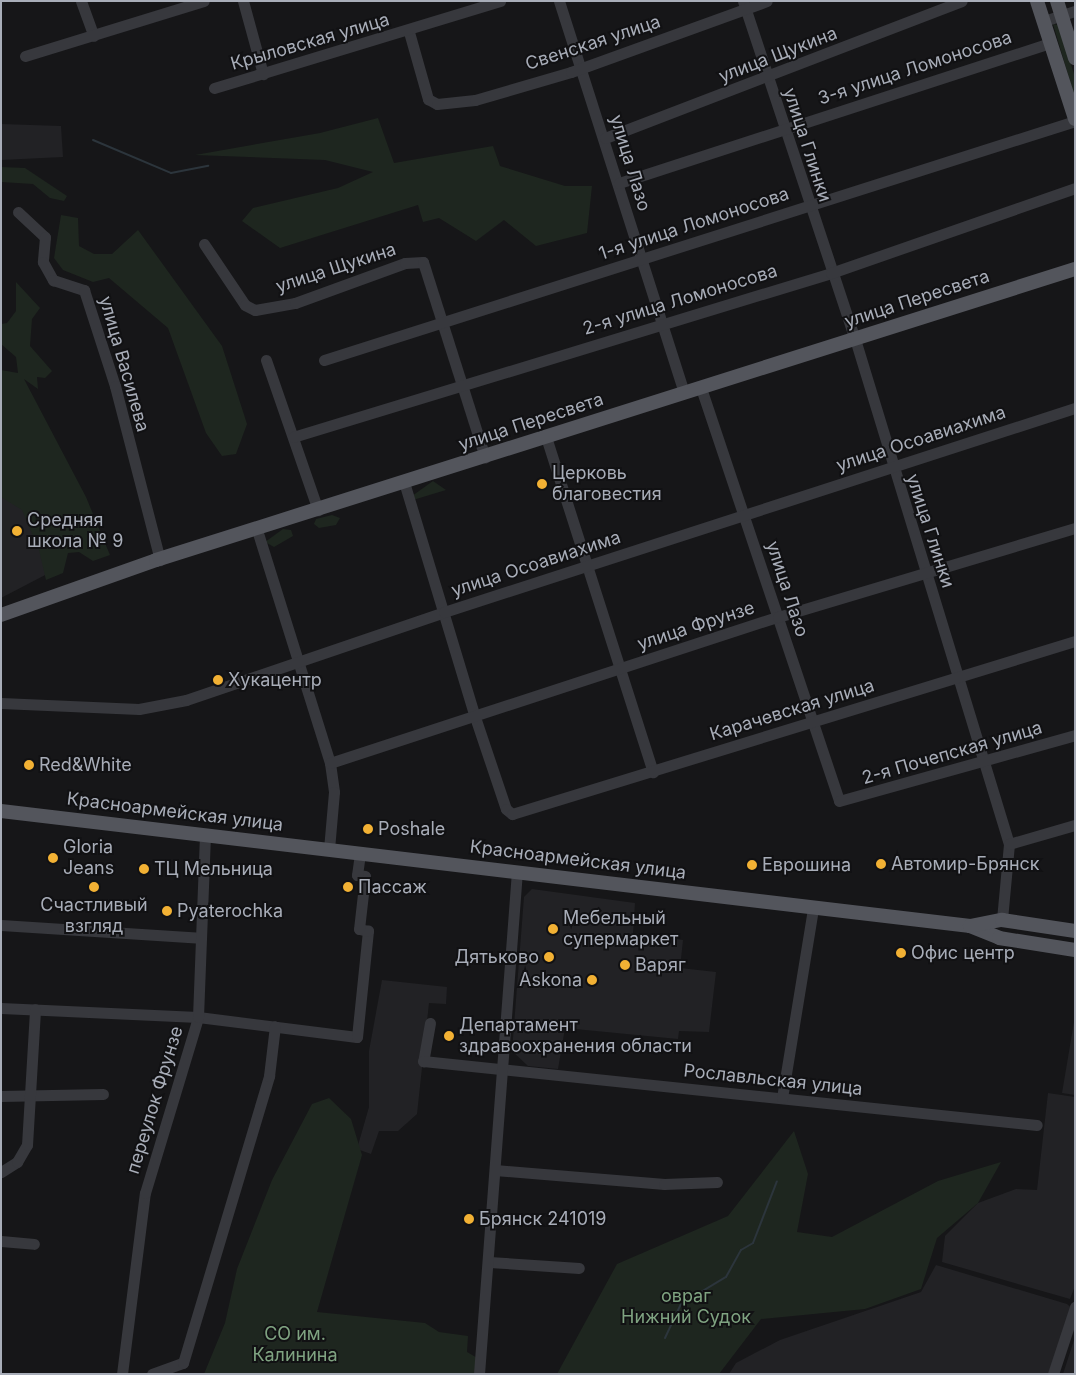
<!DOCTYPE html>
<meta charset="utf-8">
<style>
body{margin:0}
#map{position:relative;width:1076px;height:1375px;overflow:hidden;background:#161618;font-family:Inter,sans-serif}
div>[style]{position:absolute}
.built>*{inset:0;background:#222225}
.green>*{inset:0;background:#1e261f}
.stream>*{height:2px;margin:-1px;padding:0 1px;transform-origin:1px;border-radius:1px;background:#2c353c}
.minor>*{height:11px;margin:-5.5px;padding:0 5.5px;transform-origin:5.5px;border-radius:5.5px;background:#37383d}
.major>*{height:14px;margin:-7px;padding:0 7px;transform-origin:7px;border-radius:7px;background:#53555c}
.dots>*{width:14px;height:14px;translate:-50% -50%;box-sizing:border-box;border:2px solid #111113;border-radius:50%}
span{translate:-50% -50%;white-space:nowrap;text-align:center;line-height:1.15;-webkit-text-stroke:4px #111113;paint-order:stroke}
.street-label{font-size:18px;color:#a8adb8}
.poi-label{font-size:18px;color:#a8adb8}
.left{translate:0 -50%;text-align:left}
.right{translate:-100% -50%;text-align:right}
.park-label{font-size:18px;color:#7fa381}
.frame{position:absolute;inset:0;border:2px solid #a8adb8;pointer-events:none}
</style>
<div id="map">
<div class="built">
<i style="clip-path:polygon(1px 124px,61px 126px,63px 157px,1px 160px)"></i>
<i style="clip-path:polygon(1px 496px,23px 509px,49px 573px,1px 598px)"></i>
<i style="clip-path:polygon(532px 889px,635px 903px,633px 933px,683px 940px,680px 968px,716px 972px,709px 1032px,679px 1031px,678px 1039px,565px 1028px,558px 1069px,528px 1066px,512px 1051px,524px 897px)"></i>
<i style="clip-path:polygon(382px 980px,447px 987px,446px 1004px,429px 1003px,417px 1114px,398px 1131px,379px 1131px,371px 1154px,357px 1149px,369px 1107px,369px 1051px)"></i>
<i style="clip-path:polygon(1075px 1016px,1075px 1095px,1062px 1093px)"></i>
<i style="clip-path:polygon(1048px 1093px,1075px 1097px,1075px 1286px,1070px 1299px,942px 1262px,945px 1236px,978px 1203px,1016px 1189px,1037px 1190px)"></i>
<i style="clip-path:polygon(936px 1265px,1067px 1304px,1075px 1311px,1075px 1320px,1059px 1374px,729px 1374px,736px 1363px,780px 1340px,921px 1292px)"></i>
<i style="clip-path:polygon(1075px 1337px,1075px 1374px,1063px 1374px)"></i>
</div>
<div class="green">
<i style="clip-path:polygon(1053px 24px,1058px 25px,1075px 77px,1075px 98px)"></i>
<i style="clip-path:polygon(378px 118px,394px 163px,493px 146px,500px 166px,565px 186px,592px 186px,587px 233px,536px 246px,504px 220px,476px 241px,439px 218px,423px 222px,418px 205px,280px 248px,242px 221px,253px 208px,338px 188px,373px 172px,325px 160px,195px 155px,320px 133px)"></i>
<i style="clip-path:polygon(1px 167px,25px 168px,67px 196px,64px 201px,50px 198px,33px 184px,1px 182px)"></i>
<i style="clip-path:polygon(61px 215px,78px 218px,79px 246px,94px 254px,112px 254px,138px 230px,222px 346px,247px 424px,236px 454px,222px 456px,206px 433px,168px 328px,109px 278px,93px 282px,63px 270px,54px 258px)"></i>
<i style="clip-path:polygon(16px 282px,40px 308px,32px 319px,30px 346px,52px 371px,45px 378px,37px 377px,38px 389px,24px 379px,86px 497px,110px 555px,93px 561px,79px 552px,68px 553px,63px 573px,46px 580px,39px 550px,22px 510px,1px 497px,1px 370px,18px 373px,16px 357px,1px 344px,1px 324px,7px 323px,16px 311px)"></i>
<i style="clip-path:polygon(433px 481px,446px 490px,413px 500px,412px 496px)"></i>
<i style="clip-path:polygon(332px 515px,340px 518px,336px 525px,319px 528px,314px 524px,316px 519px)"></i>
<i style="clip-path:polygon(283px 529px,291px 530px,293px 536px,274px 547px,265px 542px)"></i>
<i style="clip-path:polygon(329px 1098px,351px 1119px,362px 1155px,317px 1312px,425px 1323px,439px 1332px,468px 1336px,467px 1352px,479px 1359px,474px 1374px,204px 1374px,225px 1323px,237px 1269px,272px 1180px,312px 1104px)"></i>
<i style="clip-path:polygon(794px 1131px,808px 1174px,797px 1232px,832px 1237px,938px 1181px,1001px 1162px,978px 1203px,937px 1238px,921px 1289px,865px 1309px,761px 1319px,719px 1374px,557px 1374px,617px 1264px,728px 1216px)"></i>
</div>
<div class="stream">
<i style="left:93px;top:140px;width:85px;rotate:22.9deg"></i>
<i style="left:171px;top:173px;width:38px;rotate:-11deg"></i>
<i style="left:665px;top:1338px;width:38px;rotate:-65deg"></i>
<i style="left:681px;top:1304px;width:52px;rotate:-31deg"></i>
<i style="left:726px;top:1277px;width:31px;rotate:-61deg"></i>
<i style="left:741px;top:1250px;width:14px;rotate:-30deg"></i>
<i style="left:753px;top:1243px;width:66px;rotate:-68.8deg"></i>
</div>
<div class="minor">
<i style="left:81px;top:1px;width:37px;rotate:70deg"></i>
<i style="left:243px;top:1px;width:76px;rotate:74.7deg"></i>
<i style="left:559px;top:1px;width:411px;rotate:72.3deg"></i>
<i style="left:743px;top:1px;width:356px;rotate:71.7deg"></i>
<i style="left:855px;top:339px;width:528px;rotate:73.04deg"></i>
<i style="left:1009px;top:844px;width:76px;rotate:95.3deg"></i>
<i style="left:1044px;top:21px;width:33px;rotate:-18deg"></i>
<i style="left:409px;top:32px;width:70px;rotate:74.2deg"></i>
<i style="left:428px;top:99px;width:10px;rotate:29deg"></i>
<i style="left:437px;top:104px;width:38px;rotate:-6deg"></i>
<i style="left:475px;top:100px;width:100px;rotate:-16.3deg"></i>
<i style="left:571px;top:72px;width:208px;rotate:-19.9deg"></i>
<i style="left:25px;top:56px;width:187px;rotate:-17.1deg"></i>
<i style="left:214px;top:88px;width:299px;rotate:-16.9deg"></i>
<i style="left:605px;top:138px;width:382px;rotate:-21deg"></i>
<i style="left:619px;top:183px;width:454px;rotate:-18deg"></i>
<i style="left:18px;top:212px;width:37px;rotate:43deg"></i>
<i style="left:45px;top:237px;width:25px;rotate:95deg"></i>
<i style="left:43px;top:262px;width:21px;rotate:61deg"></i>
<i style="left:53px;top:280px;width:33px;rotate:18deg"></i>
<i style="left:84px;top:290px;width:101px;rotate:72.1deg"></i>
<i style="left:115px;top:386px;width:180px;rotate:75.5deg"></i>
<i style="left:204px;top:244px;width:73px;rotate:56.1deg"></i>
<i style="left:245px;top:305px;width:11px;rotate:27deg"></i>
<i style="left:255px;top:310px;width:41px;rotate:-9.9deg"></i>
<i style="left:295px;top:303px;width:117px;rotate:-20deg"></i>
<i style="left:405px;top:263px;width:18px;rotate:-3deg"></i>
<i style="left:423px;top:262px;width:205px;rotate:72.4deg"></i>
<i style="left:266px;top:360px;width:159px;rotate:70.9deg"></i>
<i style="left:324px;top:360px;width:788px;rotate:-17.65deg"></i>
<i style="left:701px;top:388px;width:435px;rotate:71.5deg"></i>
<i style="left:839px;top:801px;width:245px;rotate:-15.6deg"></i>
<i style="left:293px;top:437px;width:562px;rotate:-16.95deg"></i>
<i style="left:831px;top:273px;width:258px;rotate:-19.2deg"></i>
<i style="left:546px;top:437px;width:352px;rotate:72.3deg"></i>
<i style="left:404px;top:482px;width:245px;rotate:73.2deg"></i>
<i style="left:475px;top:717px;width:97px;rotate:71.4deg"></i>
<i style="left:506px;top:809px;width:8px;rotate:40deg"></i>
<i style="left:512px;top:814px;width:589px;rotate:-17.08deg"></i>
<i style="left:257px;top:530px;width:244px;rotate:72.6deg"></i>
<i style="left:330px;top:763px;width:29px;rotate:82deg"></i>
<i style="left:334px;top:792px;width:57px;rotate:95deg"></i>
<i style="left:1px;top:703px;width:138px;rotate:2.5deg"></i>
<i style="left:139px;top:709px;width:48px;rotate:-10.8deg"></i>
<i style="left:186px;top:700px;width:273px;rotate:-18.8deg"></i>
<i style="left:444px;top:612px;width:663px;rotate:-17.92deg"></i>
<i style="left:330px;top:763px;width:471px;rotate:-18.1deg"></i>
<i style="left:778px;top:617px;width:310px;rotate:-16.7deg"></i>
<i style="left:1009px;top:844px;width:69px;rotate:-16.1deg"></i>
<i style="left:1px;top:925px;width:199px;rotate:3.7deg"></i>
<i style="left:1px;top:1008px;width:197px;rotate:2.6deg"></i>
<i style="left:198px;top:1017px;width:160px;rotate:7.2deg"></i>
<i style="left:357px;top:1037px;width:107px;rotate:-84.1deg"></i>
<i style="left:368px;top:931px;width:9px;rotate:-167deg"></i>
<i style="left:359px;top:929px;width:53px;rotate:-83.5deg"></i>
<i style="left:365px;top:876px;width:8px;rotate:-173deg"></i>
<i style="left:357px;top:875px;width:22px;rotate:-82deg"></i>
<i style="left:430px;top:1023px;width:39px;rotate:100deg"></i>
<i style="left:423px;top:1061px;width:617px;rotate:5.95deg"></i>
<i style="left:1px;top:1096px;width:102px;rotate:-1.1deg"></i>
<i style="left:782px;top:1098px;width:193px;rotate:-80.7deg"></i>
<i style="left:495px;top:1170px;width:170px;rotate:4.7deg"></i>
<i style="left:664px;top:1184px;width:53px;rotate:-2.2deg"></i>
<i style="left:1px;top:1172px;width:19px;rotate:-32deg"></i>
<i style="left:17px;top:1162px;width:20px;rotate:-60deg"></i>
<i style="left:27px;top:1145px;width:136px;rotate:-86.6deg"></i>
<i style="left:1px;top:1241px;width:33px;rotate:5deg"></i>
<i style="left:489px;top:1262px;width:90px;rotate:3.8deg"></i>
<i style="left:122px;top:1374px;width:182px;rotate:-82.8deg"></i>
<i style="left:145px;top:1193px;width:184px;rotate:-73.2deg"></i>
<i style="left:198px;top:1017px;width:183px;rotate:-87.8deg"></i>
<i style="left:152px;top:1374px;width:33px;rotate:-20deg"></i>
<i style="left:183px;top:1363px;width:300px;rotate:-73.3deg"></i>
<i style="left:269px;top:1076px;width:50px;rotate:-83.2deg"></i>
<i style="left:479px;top:1374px;width:504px;rotate:-85.68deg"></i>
<i style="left:1053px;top:1374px;width:71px;rotate:-71.8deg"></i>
</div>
<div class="major">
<i style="left:1037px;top:1px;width:124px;rotate:72.1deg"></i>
<i style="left:1057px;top:1px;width:60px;rotate:72.5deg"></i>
<i style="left:1px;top:615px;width:164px;rotate:-19.5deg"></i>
<i style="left:156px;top:560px;width:964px;rotate:-17.57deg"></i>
<i style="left:1px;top:811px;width:976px;rotate:6.77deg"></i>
<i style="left:970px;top:926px;width:31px;rotate:22deg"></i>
<i style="left:999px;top:938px;width:77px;rotate:9deg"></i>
<i style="left:970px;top:926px;width:33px;rotate:-11deg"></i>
<i style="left:1002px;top:920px;width:74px;rotate:8.6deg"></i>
</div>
<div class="dots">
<i style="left:542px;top:484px;background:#f2b134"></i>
<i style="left:17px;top:531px;background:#f2b134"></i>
<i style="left:218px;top:680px;background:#f2b134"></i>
<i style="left:29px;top:765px;background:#f2b134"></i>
<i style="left:368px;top:829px;background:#f2b134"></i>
<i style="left:53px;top:858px;background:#f2b134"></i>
<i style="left:881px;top:864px;background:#f2b134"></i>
<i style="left:752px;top:865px;background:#f2b134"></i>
<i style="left:144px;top:869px;background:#f2b134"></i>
<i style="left:94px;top:887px;background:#f2b134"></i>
<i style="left:348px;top:887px;background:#f2b134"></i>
<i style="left:167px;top:911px;background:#f2b134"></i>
<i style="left:553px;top:929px;background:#f2b134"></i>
<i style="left:901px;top:953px;background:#f2b134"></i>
<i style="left:549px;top:957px;background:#f2b134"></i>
<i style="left:625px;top:965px;background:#f2b134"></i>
<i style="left:592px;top:980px;background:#f2b134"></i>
<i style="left:449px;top:1036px;background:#f2b134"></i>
<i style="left:469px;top:1219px;background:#f2b134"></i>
</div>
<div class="street-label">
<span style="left:310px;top:42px;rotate:-16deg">Крыловская улица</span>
<span style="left:593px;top:43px;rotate:-18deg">Свенская улица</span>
<span style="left:778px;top:55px;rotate:-21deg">улица Щукина</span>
<span style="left:915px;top:68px;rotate:-18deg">3-я улица Ломоносова</span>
<span style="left:807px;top:145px;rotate:72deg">улица Глинки</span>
<span style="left:630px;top:163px;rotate:73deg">улица Лазо</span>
<span style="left:694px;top:224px;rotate:-18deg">1-я улица Ломоносова</span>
<span style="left:336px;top:268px;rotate:-18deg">улица Щукина</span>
<span style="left:917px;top:299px;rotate:-18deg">улица Пересвета</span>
<span style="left:680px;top:300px;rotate:-17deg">2-я улица Ломоносова</span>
<span style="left:124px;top:364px;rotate:74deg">улица Василева</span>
<span style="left:531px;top:422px;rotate:-18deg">улица Пересвета</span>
<span style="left:921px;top:439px;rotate:-18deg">улица Осоавиахима</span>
<span style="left:930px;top:531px;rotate:72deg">улица Глинки</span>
<span style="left:536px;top:564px;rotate:-18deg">улица Осоавиахима</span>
<span style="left:787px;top:589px;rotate:72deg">улица Лазо</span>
<span style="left:696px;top:626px;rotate:-18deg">улица Фрунзе</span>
<span style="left:792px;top:710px;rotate:-17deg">Карачевская улица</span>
<span style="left:952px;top:753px;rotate:-16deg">2-я Почепская улица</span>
<span style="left:175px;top:812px;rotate:7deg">Красноармейская улица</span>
<span style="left:578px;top:860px;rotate:7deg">Красноармейская улица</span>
<span style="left:773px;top:1080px;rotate:6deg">Рославльская улица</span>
<span style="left:155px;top:1100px;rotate:-73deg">переулок Фрунзе</span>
</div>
<div class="poi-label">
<span class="left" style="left:552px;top:484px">Церковь<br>благовестия</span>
<span class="left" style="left:27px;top:531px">Средняя<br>школа № 9</span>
<span class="left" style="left:228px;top:680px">Хукацентр</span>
<span class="left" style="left:39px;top:765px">Red&amp;White</span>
<span class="left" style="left:378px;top:829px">Poshale</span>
<span class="left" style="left:63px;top:858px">Gloria<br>Jeans</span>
<span class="left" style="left:891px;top:864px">Автомир-Брянск</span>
<span class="left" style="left:762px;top:865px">Еврошина</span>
<span class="left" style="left:154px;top:869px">ТЦ Мельница</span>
<span class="left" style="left:358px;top:887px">Пассаж</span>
<span style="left:94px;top:916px">Счастливый<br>взгляд</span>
<span class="left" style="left:177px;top:911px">Pyaterochka</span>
<span class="left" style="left:563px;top:929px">Мебельный<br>супермаркет</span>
<span class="left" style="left:911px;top:953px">Офис центр</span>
<span class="right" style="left:539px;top:957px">Дятьково</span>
<span class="left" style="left:635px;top:965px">Варяг</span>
<span class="right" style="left:582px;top:980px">Askona</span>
<span class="left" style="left:459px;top:1036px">Департамент<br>здравоохранения области</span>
<span class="left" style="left:479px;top:1219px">Брянск 241019</span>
</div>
<div class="park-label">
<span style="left:686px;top:1307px">овраг<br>Нижний Судок</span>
<span style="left:295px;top:1345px">СО им.<br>Калинина</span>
</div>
<div class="frame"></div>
</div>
